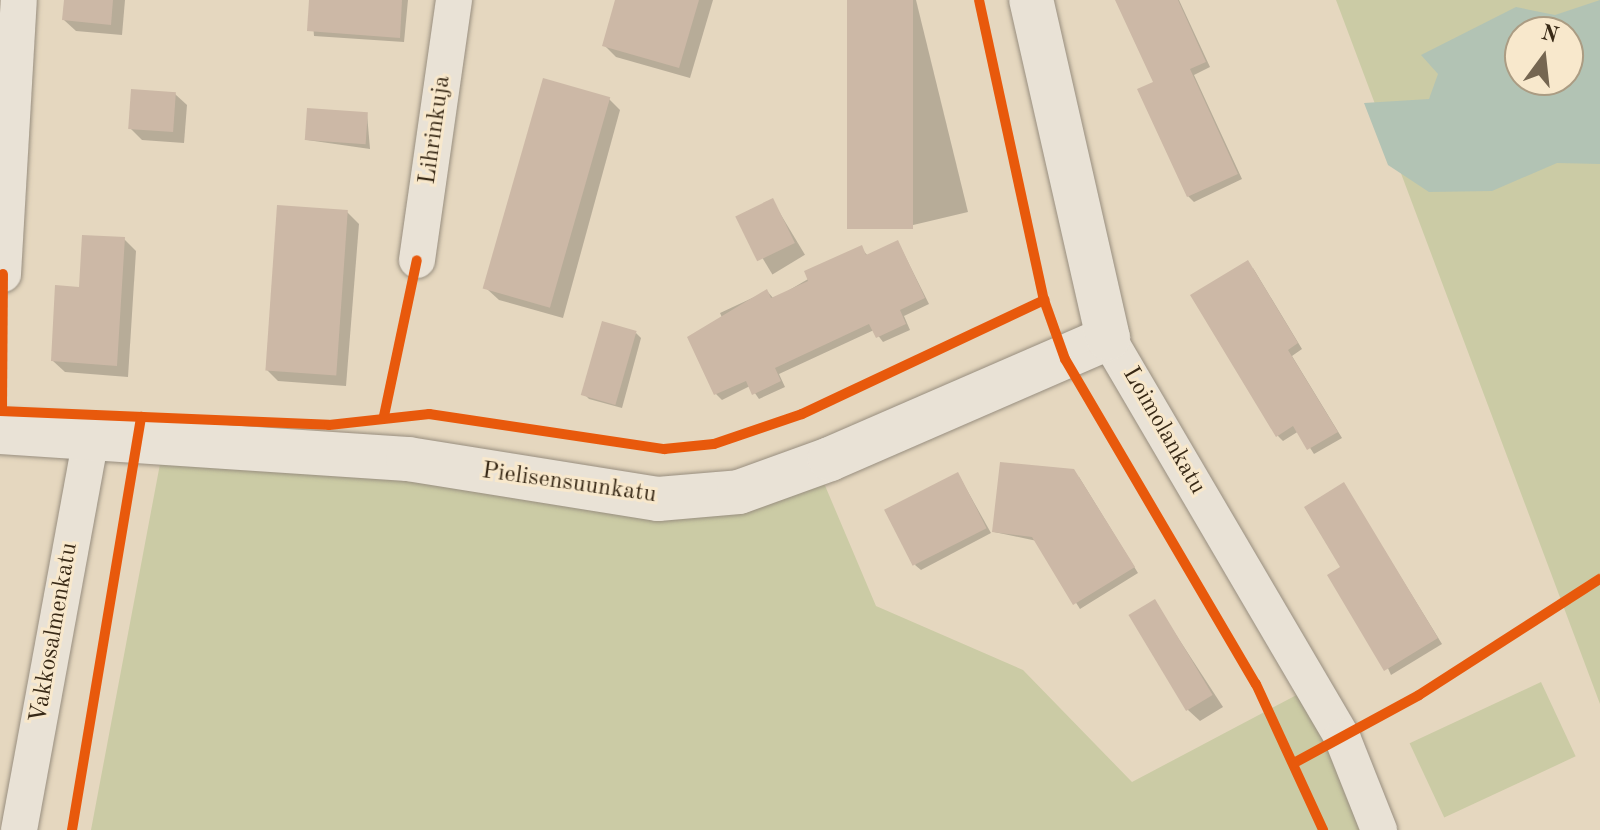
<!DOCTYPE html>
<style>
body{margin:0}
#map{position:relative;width:1600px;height:830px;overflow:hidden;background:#e5d7bf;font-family:"Old Standard TT",serif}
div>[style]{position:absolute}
.green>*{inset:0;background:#cbcba5;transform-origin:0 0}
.water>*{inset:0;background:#b2c3b4}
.shadow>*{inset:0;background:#0003;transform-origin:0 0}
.building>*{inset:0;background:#ccb8a6;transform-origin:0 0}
.roads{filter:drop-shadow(0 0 2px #988e7f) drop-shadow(0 0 2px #988e7f)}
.minor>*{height:36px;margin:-18px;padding:0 18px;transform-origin:18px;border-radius:18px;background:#e9e2d6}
.tertiary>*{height:44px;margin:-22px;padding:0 22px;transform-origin:22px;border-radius:22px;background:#e9e2d6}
.cycleway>*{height:10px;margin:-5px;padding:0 5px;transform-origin:5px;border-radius:5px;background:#e8590c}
span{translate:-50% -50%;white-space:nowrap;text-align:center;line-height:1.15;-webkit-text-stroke:6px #f8e8cc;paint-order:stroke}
.street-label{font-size:24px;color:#382916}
.north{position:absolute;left:1504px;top:16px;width:80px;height:80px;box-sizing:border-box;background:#f8e8cc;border:2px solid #ab9c83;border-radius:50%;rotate:15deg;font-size:22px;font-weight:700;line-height:32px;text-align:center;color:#382916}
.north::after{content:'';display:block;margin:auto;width:28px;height:36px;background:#756651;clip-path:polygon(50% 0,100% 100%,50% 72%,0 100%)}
</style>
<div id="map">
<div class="green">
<i style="clip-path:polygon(evenodd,1336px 0,1600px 0,1600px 704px,1336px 0,1520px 32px,1568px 32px,1568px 80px,1520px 80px,1520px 32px)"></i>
<i style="clip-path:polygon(163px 448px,572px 497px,818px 469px,876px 606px,1023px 670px,1132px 782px,1308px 689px,1374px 830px,91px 830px)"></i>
<i style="left:1541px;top:682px;width:82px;height:145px;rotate:65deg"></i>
</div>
<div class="water">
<i style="clip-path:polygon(evenodd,1600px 0,1600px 164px,1557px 163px,1492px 191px,1429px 192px,1388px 165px,1364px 103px,1429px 99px,1438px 74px,1421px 55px,1516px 7px,1555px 15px,1600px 0,1520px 32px,1568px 32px,1568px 80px,1520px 80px,1520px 32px)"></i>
</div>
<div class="shadow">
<i style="clip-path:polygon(66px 0,125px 0,122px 35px,76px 31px,64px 20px)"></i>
<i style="clip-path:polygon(311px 0,408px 0,404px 42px,314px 36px)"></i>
<i style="clip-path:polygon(619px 0,713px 0,690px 78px,616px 57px,604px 45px)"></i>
<i style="clip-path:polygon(849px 0,916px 0,968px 212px,909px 226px,903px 221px)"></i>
<i style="clip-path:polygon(1117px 0,1179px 0,1210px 67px,1194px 75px,1242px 179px,1194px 202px,1188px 196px,1155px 83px)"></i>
<i style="clip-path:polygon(175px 94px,187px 105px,184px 143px,142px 140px,130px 128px)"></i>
<i style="clip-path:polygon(609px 99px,620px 110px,563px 318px,499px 300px,487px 289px)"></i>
<i style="clip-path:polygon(367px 114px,370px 149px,307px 140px)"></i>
<i style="left:772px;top:200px;width:64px;height:38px;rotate:59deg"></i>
<i style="clip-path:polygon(347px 212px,359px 224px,346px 386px,278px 381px,266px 369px)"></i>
<i style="clip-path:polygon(124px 239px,136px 251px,128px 377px,65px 372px,53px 361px,81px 289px)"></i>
<i style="clip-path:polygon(898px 242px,929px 304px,904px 316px,910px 330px,883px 342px,874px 330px,779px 374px,785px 387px,759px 399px,750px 386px,722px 400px,716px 394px,690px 338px,724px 322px,720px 313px,767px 291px,774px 299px,861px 248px,868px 256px)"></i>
<i style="clip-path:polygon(1253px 268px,1302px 349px,1292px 356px,1342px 438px,1314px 454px,1299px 431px,1283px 441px,1278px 436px)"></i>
<i style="clip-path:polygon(636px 333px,641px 338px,622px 408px,589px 399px,584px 394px)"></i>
<i style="clip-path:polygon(958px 474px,991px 533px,921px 570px,915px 565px)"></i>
<i style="clip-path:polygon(1079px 477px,1138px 573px,1080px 609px,1037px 541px,994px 532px)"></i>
<i style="clip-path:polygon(1344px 485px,1442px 644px,1391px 675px,1343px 568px)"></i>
<i style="clip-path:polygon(1154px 601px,1223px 707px,1200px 721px,1188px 710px)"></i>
</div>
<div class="building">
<i style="clip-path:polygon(64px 0,113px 0,111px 25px,62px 20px)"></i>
<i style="clip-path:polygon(309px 0,402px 0,400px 38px,307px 31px)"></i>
<i style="clip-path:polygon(615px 0,699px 0,679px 68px,602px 46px)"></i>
<i style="left:847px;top:0;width:66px;height:229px"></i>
<i style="clip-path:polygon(1115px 0,1178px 0,1206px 62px,1190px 69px,1238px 174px,1187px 197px,1137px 89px,1153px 82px)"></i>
<i style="left:543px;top:78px;width:70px;height:219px;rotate:16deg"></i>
<i style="left:131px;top:89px;width:45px;height:40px;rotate:4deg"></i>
<i style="left:307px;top:108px;width:61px;height:32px;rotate:4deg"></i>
<i style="left:773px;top:198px;width:50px;height:42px;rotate:64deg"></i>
<i style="left:277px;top:205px;width:71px;height:166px;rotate:4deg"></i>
<i style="clip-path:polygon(82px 235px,125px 237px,117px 366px,51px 361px,55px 285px,79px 287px)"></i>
<i style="clip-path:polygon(898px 240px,925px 298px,900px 310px,906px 324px,876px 338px,869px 324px,775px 368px,781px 381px,752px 395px,746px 381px,714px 395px,687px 337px,767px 289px,771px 298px,808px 281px,804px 271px,862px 245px,866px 255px)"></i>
<i style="clip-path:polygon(1248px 260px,1298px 343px,1288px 350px,1338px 432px,1307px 450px,1293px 426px,1276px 437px,1190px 295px)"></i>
<i style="left:602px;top:321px;width:36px;height:77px;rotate:16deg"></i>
<i style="clip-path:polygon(1000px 462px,1074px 469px,1135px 567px,1073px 605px,1032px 537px,992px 532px)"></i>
<i style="left:958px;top:472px;width:63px;height:83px;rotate:63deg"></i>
<i style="clip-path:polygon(1344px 482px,1438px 638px,1384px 671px,1327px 575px,1340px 567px,1304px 507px)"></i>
<i style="left:1155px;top:599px;width:112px;height:31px;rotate:59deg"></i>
</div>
<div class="roads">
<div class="minor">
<i style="left:417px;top:260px;width:263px;rotate:-81.9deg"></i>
<i style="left:3px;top:274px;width:274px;rotate:-86.7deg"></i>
<i style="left:1108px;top:338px;width:463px;rotate:59.6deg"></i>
<i style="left:1342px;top:737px;width:100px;rotate:68.3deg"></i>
<i style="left:19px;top:830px;width:401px;rotate:-79.6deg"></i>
</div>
<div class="tertiary">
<i style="left:0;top:432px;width:409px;rotate:3.8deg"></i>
<i style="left:408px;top:459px;width:253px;rotate:9.1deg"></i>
<i style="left:658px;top:499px;width:81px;rotate:-4.9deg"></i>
<i style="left:739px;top:492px;width:97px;rotate:-19.9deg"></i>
<i style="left:830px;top:459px;width:303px;rotate:-23.5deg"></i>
<i style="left:1108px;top:338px;width:347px;rotate:-102.8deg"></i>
</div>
</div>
<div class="cycleway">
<i style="left:979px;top:0;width:307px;rotate:77.8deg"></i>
<i style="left:1044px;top:300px;width:63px;rotate:70.4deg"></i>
<i style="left:1065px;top:359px;width:377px;rotate:59.6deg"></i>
<i style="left:1256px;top:684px;width:161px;rotate:65.3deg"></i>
<i style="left:0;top:411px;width:329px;rotate:2.4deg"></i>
<i style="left:329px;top:425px;width:101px;rotate:-6.3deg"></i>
<i style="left:429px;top:414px;width:238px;rotate:8.5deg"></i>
<i style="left:664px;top:449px;width:50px;rotate:-5.7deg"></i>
<i style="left:714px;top:444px;width:93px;rotate:-18.8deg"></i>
<i style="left:802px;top:414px;width:268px;rotate:-25.2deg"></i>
<i style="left:2px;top:411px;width:137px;rotate:-89.6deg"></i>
<i style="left:384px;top:416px;width:159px;rotate:-78.1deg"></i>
<i style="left:1294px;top:763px;width:142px;rotate:-28.5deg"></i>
<i style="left:1419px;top:695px;width:215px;rotate:-32.7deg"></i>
<i style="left:72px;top:830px;width:419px;rotate:-80.5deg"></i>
</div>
<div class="street-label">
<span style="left:436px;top:130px;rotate:-82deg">Lihrinkuja</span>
<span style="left:1163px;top:431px;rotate:60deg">Loimolankatu</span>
<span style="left:569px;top:484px;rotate:8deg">Pielisensuunkatu</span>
<span style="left:55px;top:633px;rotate:-80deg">Vakkosalmenkatu</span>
</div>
<div class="north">N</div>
</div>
